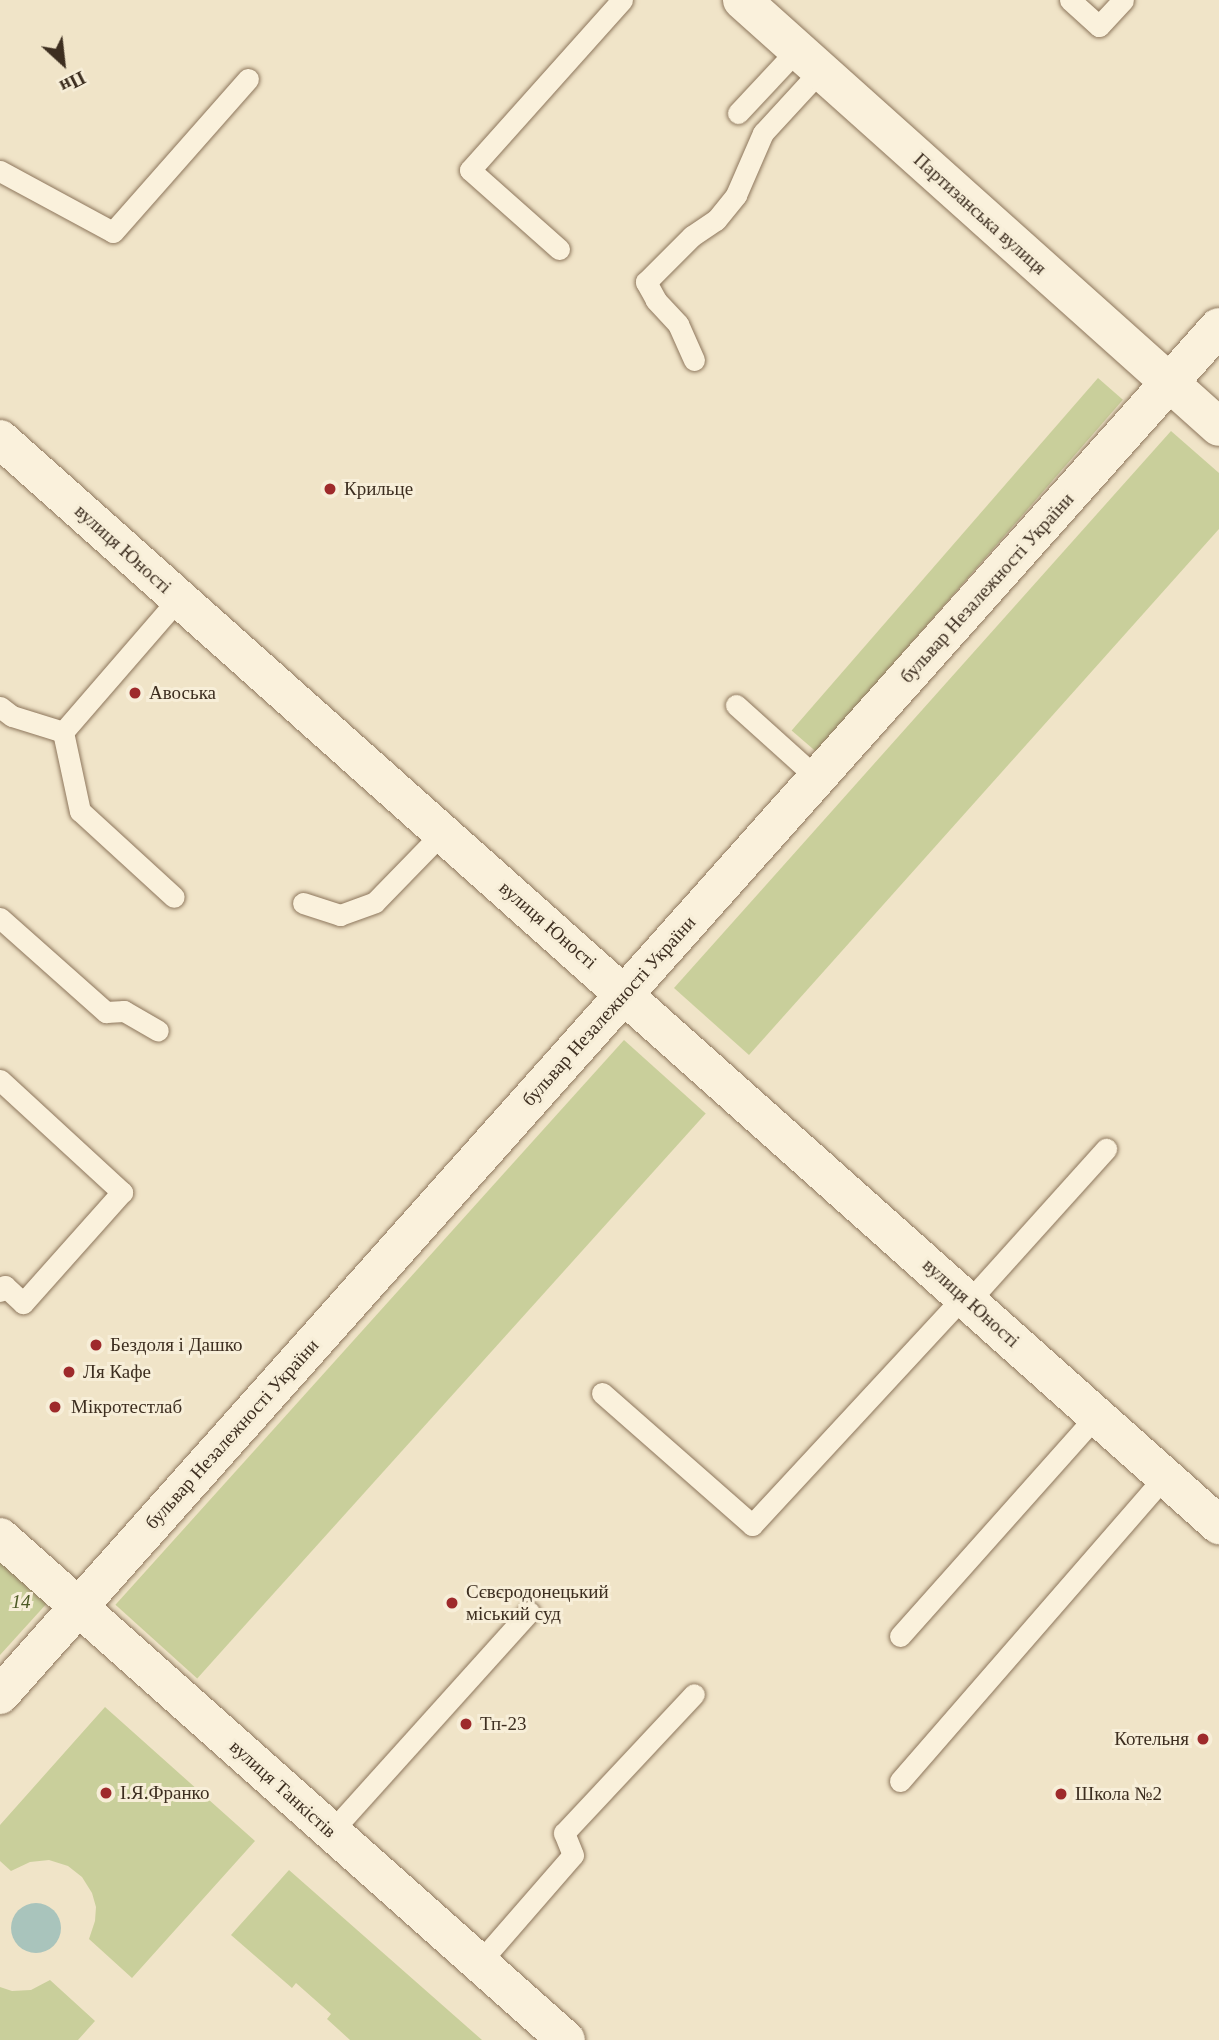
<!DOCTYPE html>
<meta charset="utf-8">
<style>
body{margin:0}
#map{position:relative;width:1219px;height:2040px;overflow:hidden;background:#f0e4c8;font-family:Georgia,serif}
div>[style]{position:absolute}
.green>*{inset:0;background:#c9cf9b;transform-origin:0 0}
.water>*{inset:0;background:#a9c4bc}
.round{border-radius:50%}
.roads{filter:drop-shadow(0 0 2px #8d765c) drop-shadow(0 0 2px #8d765c)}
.lane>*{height:21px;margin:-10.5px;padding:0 10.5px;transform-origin:10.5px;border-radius:10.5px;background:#faf1dc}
.street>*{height:38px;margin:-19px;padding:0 19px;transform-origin:19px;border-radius:19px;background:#faf1dc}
.dots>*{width:19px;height:19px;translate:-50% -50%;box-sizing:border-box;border:4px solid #f7eed8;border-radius:50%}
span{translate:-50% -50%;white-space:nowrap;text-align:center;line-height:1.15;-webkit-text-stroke:6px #f7eed8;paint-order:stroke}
.street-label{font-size:19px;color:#3d2e20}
.poi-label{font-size:19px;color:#3d2e20}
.left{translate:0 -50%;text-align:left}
.right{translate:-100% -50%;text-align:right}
.park-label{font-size:19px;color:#4d5a26;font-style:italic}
.north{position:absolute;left:28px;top:28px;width:70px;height:70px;-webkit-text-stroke:5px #f7eed8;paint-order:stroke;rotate:153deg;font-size:19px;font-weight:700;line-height:28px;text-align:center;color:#3d2e20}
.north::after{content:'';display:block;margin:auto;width:24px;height:32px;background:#3d2e20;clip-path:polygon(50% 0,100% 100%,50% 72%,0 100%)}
</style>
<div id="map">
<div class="green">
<i style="left:1098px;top:378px;width:33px;height:467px;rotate:41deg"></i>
<i style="clip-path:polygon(1171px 431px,1219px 473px,1219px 529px,749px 1055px,674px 988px)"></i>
<i style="left:624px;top:1040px;width:110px;height:760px;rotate:42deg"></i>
<i style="clip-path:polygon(0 1557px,49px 1601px,0 1655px)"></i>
<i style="clip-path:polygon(105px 1707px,255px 1841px,132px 1978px,89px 1939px,95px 1921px,96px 1907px,92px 1893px,82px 1877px,68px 1866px,49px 1860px,30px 1862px,11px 1871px,0 1861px,0 1825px)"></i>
<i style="clip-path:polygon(289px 1870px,482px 2040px,350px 2040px,327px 2019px,331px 2014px,296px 1983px,292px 1988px,231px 1935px)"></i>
<i style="clip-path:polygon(50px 1980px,95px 2021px,78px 2040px,0 2040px,0 1987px,12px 1991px,31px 1990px)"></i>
</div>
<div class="water">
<i class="round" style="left:11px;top:1903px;width:50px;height:50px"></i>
</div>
<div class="roads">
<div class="lane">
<i style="left:1070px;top:0;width:39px;rotate:42deg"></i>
<i style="left:1099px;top:26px;width:35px;rotate:-47deg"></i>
<i style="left:738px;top:113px;width:86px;rotate:-46.9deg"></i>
<i style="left:0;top:171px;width:128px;rotate:28.4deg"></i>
<i style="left:113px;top:232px;width:204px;rotate:-48.6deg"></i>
<i style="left:559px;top:249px;width:119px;rotate:-138.4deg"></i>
<i style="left:470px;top:170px;width:228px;rotate:-48.2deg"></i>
<i style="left:694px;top:360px;width:39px;rotate:-114deg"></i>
<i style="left:678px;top:324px;width:33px;rotate:-133deg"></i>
<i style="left:656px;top:300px;width:21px;rotate:-119deg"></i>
<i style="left:646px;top:282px;width:65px;rotate:-45deg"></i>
<i style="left:692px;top:236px;width:29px;rotate:-34deg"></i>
<i style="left:716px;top:220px;width:32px;rotate:-51deg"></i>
<i style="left:736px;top:195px;width:68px;rotate:-66.5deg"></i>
<i style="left:763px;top:133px;width:84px;rotate:-47.4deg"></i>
<i style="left:736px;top:705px;width:109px;rotate:42deg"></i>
<i style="left:0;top:707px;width:15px;rotate:37deg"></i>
<i style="left:12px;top:716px;width:53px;rotate:17.4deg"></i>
<i style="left:63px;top:732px;width:177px;rotate:-49.1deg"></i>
<i style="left:63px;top:732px;width:81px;rotate:77.9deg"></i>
<i style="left:80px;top:811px;width:127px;rotate:42.5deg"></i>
<i style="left:303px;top:903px;width:39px;rotate:18deg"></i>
<i style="left:340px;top:915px;width:37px;rotate:-20deg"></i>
<i style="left:375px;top:902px;width:98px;rotate:-45.8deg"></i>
<i style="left:0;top:918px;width:142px;rotate:41.6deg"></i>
<i style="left:106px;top:1012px;width:18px;rotate:-3deg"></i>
<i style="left:124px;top:1011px;width:39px;rotate:30deg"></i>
<i style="left:0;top:1080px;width:166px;rotate:42.6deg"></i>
<i style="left:122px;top:1192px;width:149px;rotate:131.7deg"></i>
<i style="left:23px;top:1303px;width:25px;rotate:-137deg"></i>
<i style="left:5px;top:1286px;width:7px;rotate:135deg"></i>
<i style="left:969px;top:1301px;width:205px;rotate:-48deg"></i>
<i style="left:602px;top:1393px;width:200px;rotate:41.3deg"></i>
<i style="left:752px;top:1525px;width:312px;rotate:-47.2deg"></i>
<i style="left:900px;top:1636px;width:296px;rotate:-48.3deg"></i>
<i style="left:900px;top:1781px;width:404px;rotate:-49deg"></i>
<i style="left:331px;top:1832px;width:296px;rotate:-48deg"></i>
<i style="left:479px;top:1963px;width:143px;rotate:-49deg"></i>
<i style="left:573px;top:1855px;width:24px;rotate:-112deg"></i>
<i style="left:564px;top:1833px;width:190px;rotate:-46.9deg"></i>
</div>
<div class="street">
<i style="left:742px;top:0;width:640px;rotate:41.83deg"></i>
<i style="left:0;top:439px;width:1633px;rotate:41.7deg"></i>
<i style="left:0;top:1537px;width:757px;rotate:41.63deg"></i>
<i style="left:0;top:1695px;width:1832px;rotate:-48.3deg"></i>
</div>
</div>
<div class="dots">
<i style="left:330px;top:489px;background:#9e2a2b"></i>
<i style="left:135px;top:693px;background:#9e2a2b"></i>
<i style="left:96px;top:1345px;background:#9e2a2b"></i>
<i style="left:69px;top:1372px;background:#9e2a2b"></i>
<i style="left:55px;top:1407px;background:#9e2a2b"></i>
<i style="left:452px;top:1603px;background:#9e2a2b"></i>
<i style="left:466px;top:1724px;background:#9e2a2b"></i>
<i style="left:1203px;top:1739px;background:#9e2a2b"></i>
<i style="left:106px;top:1793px;background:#9e2a2b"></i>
<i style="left:1061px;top:1794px;background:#9e2a2b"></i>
</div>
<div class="street-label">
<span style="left:980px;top:214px;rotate:42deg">Партизанська вулиця</span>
<span style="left:123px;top:549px;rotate:42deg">вулиця Юності</span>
<span style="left:987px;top:588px;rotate:-48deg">бульвар Незалежності України</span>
<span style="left:548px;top:925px;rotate:41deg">вулиця Юності</span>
<span style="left:609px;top:1011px;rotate:-48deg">бульвар Незалежності України</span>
<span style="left:971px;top:1303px;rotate:42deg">вулиця Юності</span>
<span style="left:232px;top:1434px;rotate:-48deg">бульвар Незалежності України</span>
<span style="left:283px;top:1789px;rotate:42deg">вулиця Танкістів</span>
</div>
<div class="poi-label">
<span class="left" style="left:344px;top:489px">Крильце</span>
<span class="left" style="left:149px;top:693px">Авоська</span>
<span class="left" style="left:110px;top:1345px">Бездоля і Дашко</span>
<span class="left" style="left:83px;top:1372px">Ля Кафе</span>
<span class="left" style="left:71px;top:1407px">Мікротестлаб</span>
<span class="left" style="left:466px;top:1603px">Сєвєродонецький<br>міський суд</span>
<span class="left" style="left:480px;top:1724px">Тп-23</span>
<span class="right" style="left:1189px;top:1739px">Котельня</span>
<span class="left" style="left:120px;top:1793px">І.Я.Франко</span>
<span class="left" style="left:1075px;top:1794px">Школа №2</span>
</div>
<div class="park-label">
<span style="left:21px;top:1602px">14</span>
</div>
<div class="north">Пн</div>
</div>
